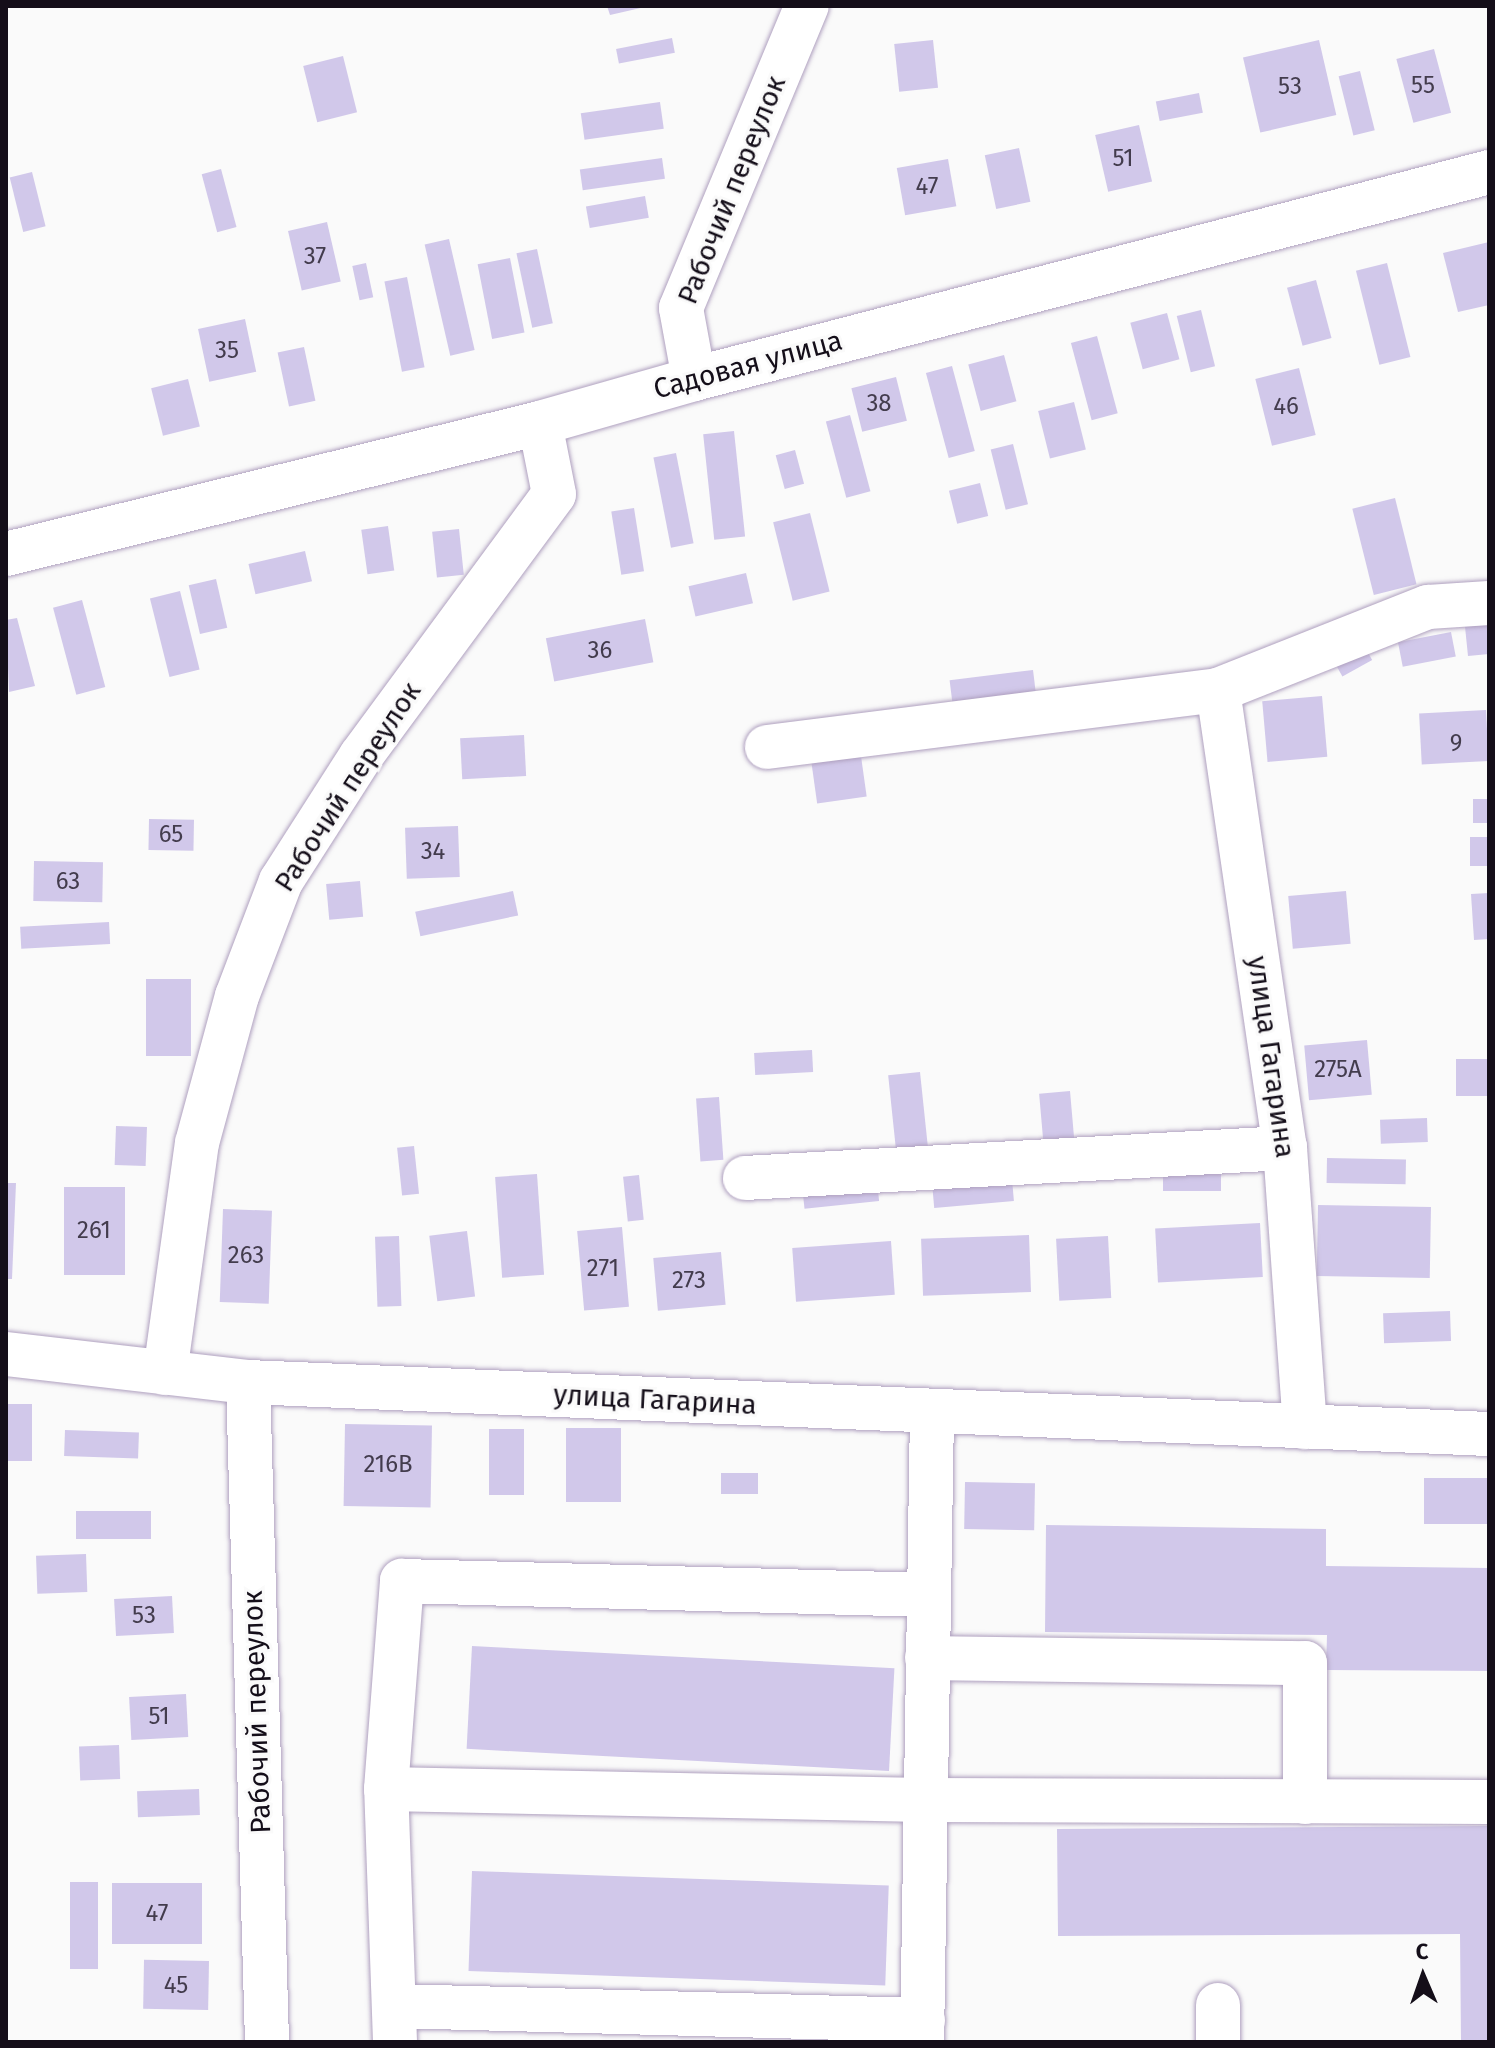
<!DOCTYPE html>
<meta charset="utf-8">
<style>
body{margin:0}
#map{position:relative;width:1495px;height:2048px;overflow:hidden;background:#fafafa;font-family:"Fira Sans",sans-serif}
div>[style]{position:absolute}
.building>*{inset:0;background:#d1c8ea;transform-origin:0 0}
.roads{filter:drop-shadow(0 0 2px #afa0bf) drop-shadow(0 0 2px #afa0bf)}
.minor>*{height:44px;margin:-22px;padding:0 22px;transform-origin:22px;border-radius:22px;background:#fff}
span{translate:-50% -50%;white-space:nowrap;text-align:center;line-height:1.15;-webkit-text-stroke:6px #fafafa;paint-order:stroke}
.number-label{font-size:24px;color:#433c4d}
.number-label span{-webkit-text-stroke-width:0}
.street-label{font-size:28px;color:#140e19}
.frame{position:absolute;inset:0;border:8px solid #140e19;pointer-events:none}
.north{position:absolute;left:1383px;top:1936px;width:80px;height:80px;-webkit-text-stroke:6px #fafafa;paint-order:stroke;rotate:358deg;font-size:22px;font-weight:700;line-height:32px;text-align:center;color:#140e19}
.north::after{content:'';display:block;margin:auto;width:28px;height:36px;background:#140e19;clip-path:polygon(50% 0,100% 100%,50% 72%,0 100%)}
</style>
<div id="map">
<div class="building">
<i style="clip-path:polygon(607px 6px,644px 6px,645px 7px,610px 15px)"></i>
<i style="left:672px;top:38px;width:15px;height:57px;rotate:79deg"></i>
<i style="left:933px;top:40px;width:48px;height:39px;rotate:84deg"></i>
<i style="left:1319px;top:40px;width:77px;height:78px;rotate:77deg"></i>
<i style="left:1434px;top:49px;width:66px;height:39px;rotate:75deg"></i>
<i style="left:343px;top:56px;width:58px;height:41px;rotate:76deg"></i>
<i style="left:1360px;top:71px;width:61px;height:22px;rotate:76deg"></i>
<i style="left:1199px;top:93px;width:20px;height:44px;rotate:79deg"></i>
<i style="left:660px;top:102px;width:27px;height:80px;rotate:82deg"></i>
<i style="left:1139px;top:125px;width:58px;height:45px;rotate:77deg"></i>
<i style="left:1019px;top:148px;width:55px;height:35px;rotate:78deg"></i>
<i style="left:662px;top:158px;width:21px;height:83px;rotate:82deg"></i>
<i style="left:948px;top:159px;width:48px;height:52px;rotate:80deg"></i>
<i style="left:221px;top:169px;width:60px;height:20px;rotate:75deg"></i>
<i style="left:32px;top:172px;width:56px;height:23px;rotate:76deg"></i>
<i style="left:645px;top:196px;width:22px;height:60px;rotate:80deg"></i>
<i style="left:327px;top:222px;width:61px;height:40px;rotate:77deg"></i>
<i style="left:449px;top:239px;width:114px;height:25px;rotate:77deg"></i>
<i style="clip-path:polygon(1489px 242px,1489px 305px,1458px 312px,1443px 253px)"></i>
<i style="left:537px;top:249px;width:76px;height:21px;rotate:78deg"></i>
<i style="left:510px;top:258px;width:76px;height:33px;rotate:79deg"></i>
<i style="left:366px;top:263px;width:35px;height:14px;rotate:78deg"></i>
<i style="left:1387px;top:263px;width:97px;height:32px;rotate:76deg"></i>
<i style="left:407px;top:277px;width:92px;height:23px;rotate:79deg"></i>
<i style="left:1316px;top:280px;width:60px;height:30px;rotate:75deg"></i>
<i style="left:1201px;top:310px;width:58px;height:25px;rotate:76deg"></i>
<i style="left:1167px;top:313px;width:48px;height:38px;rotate:75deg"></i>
<i style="left:245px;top:319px;width:54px;height:48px;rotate:78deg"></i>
<i style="left:1097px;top:336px;width:80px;height:27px;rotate:75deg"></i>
<i style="left:304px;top:347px;width:55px;height:27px;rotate:78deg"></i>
<i style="left:1004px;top:355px;width:48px;height:37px;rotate:75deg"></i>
<i style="left:952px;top:366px;width:88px;height:27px;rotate:75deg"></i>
<i style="left:1299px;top:368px;width:69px;height:45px;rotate:76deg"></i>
<i style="left:896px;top:377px;width:45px;height:46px;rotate:76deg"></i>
<i style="left:188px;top:379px;width:49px;height:38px;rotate:76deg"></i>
<i style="left:1074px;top:402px;width:49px;height:37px;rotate:76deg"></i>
<i style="left:850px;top:415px;width:79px;height:25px;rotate:75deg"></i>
<i style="left:734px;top:431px;width:106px;height:31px;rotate:84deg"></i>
<i style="left:1013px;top:444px;width:62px;height:23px;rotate:76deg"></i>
<i style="left:795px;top:450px;width:35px;height:20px;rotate:75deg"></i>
<i style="left:676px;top:453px;width:92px;height:23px;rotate:79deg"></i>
<i style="left:980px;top:483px;width:34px;height:32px;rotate:76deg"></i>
<i style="left:1395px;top:498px;width:89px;height:44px;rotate:76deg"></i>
<i style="left:634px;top:508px;width:64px;height:23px;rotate:81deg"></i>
<i style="left:810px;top:513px;width:81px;height:38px;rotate:76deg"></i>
<i style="left:388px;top:526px;width:45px;height:27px;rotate:82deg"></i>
<i style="left:459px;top:529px;width:46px;height:27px;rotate:84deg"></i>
<i style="left:305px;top:551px;width:31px;height:58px;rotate:77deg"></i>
<i style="left:746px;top:573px;width:31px;height:59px;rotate:77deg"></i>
<i style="left:216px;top:579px;width:50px;height:28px;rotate:77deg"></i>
<i style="left:180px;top:591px;width:81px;height:31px;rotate:76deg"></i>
<i style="left:82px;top:600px;width:90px;height:30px;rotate:75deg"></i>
<i style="clip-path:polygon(1489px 614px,1489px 654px,1468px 656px,1464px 617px)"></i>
<i style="clip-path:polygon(17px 618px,35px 686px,9px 692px,6px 620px)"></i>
<i style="left:645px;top:619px;width:44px;height:101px;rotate:79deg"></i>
<i style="left:1451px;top:632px;width:25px;height:54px;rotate:79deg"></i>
<i style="left:1361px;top:640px;width:23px;height:34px;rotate:61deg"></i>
<i style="left:1033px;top:670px;width:33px;height:84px;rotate:83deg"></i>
<i style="left:1322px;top:696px;width:61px;height:60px;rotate:85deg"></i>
<i style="left:1486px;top:710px;width:51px;height:67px;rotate:87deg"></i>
<i style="left:524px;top:735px;width:41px;height:64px;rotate:87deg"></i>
<i style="left:860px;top:749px;width:48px;height:50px;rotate:82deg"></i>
<i style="left:1489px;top:799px;width:24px;height:16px;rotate:90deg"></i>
<i style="left:149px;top:819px;width:45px;height:31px;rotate:1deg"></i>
<i style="left:458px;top:826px;width:51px;height:53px;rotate:88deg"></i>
<i style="left:1470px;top:837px;width:19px;height:29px"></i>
<i style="left:34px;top:861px;width:69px;height:40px;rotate:1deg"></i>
<i style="left:360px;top:881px;width:36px;height:34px;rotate:85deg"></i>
<i style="left:513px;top:891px;width:25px;height:100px;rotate:78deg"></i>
<i style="left:1346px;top:891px;width:53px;height:58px;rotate:85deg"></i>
<i style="clip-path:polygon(1489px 893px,1489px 939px,1474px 940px,1471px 894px)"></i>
<i style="left:109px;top:922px;width:22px;height:89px;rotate:87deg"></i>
<i style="left:146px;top:979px;width:45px;height:77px"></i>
<i style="left:1367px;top:1040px;width:55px;height:63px;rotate:85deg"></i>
<i style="left:812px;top:1050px;width:22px;height:58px;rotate:87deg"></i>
<i style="left:1489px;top:1059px;width:37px;height:33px;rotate:90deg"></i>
<i style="left:920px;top:1072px;width:79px;height:32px;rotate:84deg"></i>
<i style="left:1070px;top:1091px;width:55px;height:31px;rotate:85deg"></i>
<i style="left:719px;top:1097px;width:63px;height:23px;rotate:86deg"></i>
<i style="left:1427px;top:1118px;width:24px;height:47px;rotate:88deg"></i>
<i style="left:116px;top:1126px;width:31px;height:39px;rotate:2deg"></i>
<i style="left:414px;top:1146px;width:48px;height:17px;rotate:84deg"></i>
<i style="left:1327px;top:1158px;width:79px;height:25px;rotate:1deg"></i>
<i style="left:1221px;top:1171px;width:20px;height:58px;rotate:90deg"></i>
<i style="left:537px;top:1174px;width:101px;height:42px;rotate:86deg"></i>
<i style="left:639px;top:1175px;width:45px;height:16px;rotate:84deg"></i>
<i style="left:1012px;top:1179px;width:22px;height:80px;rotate:85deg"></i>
<i style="left:877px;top:1181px;width:20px;height:75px;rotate:84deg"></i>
<i style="clip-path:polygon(6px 1183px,16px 1183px,12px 1279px,6px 1279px)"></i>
<i style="left:64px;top:1187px;width:61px;height:88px"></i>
<i style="left:1318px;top:1205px;width:113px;height:71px;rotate:1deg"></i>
<i style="left:223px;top:1209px;width:49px;height:93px;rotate:2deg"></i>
<i style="left:1260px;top:1223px;width:54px;height:105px;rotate:87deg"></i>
<i style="left:622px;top:1227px;width:80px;height:45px;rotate:85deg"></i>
<i style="left:467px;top:1231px;width:66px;height:38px;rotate:83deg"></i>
<i style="left:1029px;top:1235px;width:57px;height:108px;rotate:88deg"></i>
<i style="left:399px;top:1236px;width:70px;height:24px;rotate:88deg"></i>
<i style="left:1108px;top:1236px;width:62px;height:52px;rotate:87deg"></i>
<i style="left:891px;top:1241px;width:54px;height:99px;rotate:86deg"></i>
<i style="left:721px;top:1252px;width:53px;height:68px;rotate:85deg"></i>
<i style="left:1450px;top:1311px;width:30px;height:67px;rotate:88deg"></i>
<i style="left:6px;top:1404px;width:26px;height:57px"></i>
<i style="left:345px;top:1424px;width:87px;height:82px;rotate:1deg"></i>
<i style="left:566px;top:1428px;width:55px;height:74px"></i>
<i style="left:489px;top:1429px;width:35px;height:66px"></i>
<i style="left:65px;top:1430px;width:74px;height:26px;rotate:2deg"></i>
<i style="left:721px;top:1473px;width:37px;height:21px"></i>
<i style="left:1489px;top:1478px;width:46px;height:65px;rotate:90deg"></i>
<i style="left:965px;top:1482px;width:70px;height:47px;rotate:1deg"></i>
<i style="left:76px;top:1511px;width:75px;height:28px"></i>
<i style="clip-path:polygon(1046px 1525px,1326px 1529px,1326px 1566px,1489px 1568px,1489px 1671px,1326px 1670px,1327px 1635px,1045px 1632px)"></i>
<i style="left:86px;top:1554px;width:38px;height:50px;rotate:88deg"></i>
<i style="left:172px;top:1596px;width:37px;height:58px;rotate:87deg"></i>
<i style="left:472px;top:1646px;width:423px;height:103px;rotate:3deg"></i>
<i style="left:186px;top:1694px;width:43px;height:57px;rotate:87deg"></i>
<i style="left:119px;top:1745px;width:34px;height:40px;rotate:88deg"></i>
<i style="left:199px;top:1789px;width:26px;height:62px;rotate:88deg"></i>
<i style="clip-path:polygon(1489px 1826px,1489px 2042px,1461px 2042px,1460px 1934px,1058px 1936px,1057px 1829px)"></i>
<i style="left:472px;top:1871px;width:417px;height:100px;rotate:2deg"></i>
<i style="left:98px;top:1882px;width:87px;height:28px;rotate:90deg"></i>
<i style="left:202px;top:1883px;width:61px;height:90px;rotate:90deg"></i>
<i style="left:209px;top:1961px;width:49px;height:65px;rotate:91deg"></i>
</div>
<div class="roads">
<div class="minor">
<i style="left:694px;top:379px;width:72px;rotate:-100.4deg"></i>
<i style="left:681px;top:308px;width:327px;rotate:-67.4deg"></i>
<i style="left:6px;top:554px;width:550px;rotate:-13.78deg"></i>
<i style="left:540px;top:423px;width:160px;rotate:-15.9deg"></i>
<i style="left:694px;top:379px;width:822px;rotate:-14.59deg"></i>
<i style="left:1218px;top:690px;width:463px;rotate:81.7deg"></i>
<i style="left:1285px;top:1148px;width:280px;rotate:85.9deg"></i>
<i style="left:767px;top:747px;width:455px;rotate:-7.2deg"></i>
<i style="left:1218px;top:690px;width:226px;rotate:-21.6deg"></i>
<i style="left:1428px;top:607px;width:61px;rotate:-3.8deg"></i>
<i style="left:745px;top:1178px;width:541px;rotate:-3.18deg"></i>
<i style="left:6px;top:1354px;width:244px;rotate:6.6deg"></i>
<i style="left:248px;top:1382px;width:1242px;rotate:2.4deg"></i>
<i style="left:165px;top:1373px;width:232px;rotate:-82.1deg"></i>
<i style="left:197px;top:1143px;width:152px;rotate:-74.8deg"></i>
<i style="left:237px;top:996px;width:123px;rotate:-69.1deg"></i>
<i style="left:281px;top:881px;width:148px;rotate:-57.4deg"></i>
<i style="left:361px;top:756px;width:325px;rotate:-53.6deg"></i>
<i style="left:554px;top:494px;width:72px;rotate:-101.2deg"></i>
<i style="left:248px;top:1382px;width:660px;rotate:88.35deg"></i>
<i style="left:927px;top:1658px;width:378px;rotate:0.8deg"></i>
<i style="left:1305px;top:1663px;width:139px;rotate:90deg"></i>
<i style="left:386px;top:1789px;width:539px;rotate:1.17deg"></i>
<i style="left:925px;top:1800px;width:564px;rotate:0.2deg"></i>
<i style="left:395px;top:2006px;width:528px;rotate:1.52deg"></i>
<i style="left:395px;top:2042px;width:253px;rotate:-92deg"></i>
<i style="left:386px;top:1789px;width:209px;rotate:-85.6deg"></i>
<i style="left:402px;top:1581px;width:526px;rotate:1.52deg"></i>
<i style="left:922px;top:2042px;width:630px;rotate:-89.09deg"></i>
<i style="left:1218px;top:2042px;width:37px;rotate:-90deg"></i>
</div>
</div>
<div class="number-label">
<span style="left:1423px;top:86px">55</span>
<span style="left:1290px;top:87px">53</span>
<span style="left:1123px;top:159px">51</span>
<span style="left:927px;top:187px">47</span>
<span style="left:315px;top:257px">37</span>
<span style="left:227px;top:351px">35</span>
<span style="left:879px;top:404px">38</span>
<span style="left:1286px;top:407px">46</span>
<span style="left:600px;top:651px">36</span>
<span style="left:1456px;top:744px">9</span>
<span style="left:171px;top:835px">65</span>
<span style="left:433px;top:852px">34</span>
<span style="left:68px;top:882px">63</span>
<span style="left:1338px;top:1070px">275А</span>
<span style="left:94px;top:1231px">261</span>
<span style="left:246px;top:1256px">263</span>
<span style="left:603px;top:1269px">271</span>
<span style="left:689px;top:1281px">273</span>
<span style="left:388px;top:1465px">216В</span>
<span style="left:144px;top:1616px">53</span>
<span style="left:159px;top:1717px">51</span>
<span style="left:157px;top:1914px">47</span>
<span style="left:176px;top:1986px">45</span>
</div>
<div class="street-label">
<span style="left:732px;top:190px;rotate:-68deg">Рабочий переулок</span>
<span style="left:748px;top:365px;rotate:-15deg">Садовая улица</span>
<span style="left:348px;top:787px;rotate:-57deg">Рабочий переулок</span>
<span style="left:1271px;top:1057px;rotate:82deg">улица Гагарина</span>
<span style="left:655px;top:1400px;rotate:3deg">улица Гагарина</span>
<span style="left:257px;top:1712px;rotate:-92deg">Рабочий переулок</span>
</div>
<div class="frame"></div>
<div class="north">С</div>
</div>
